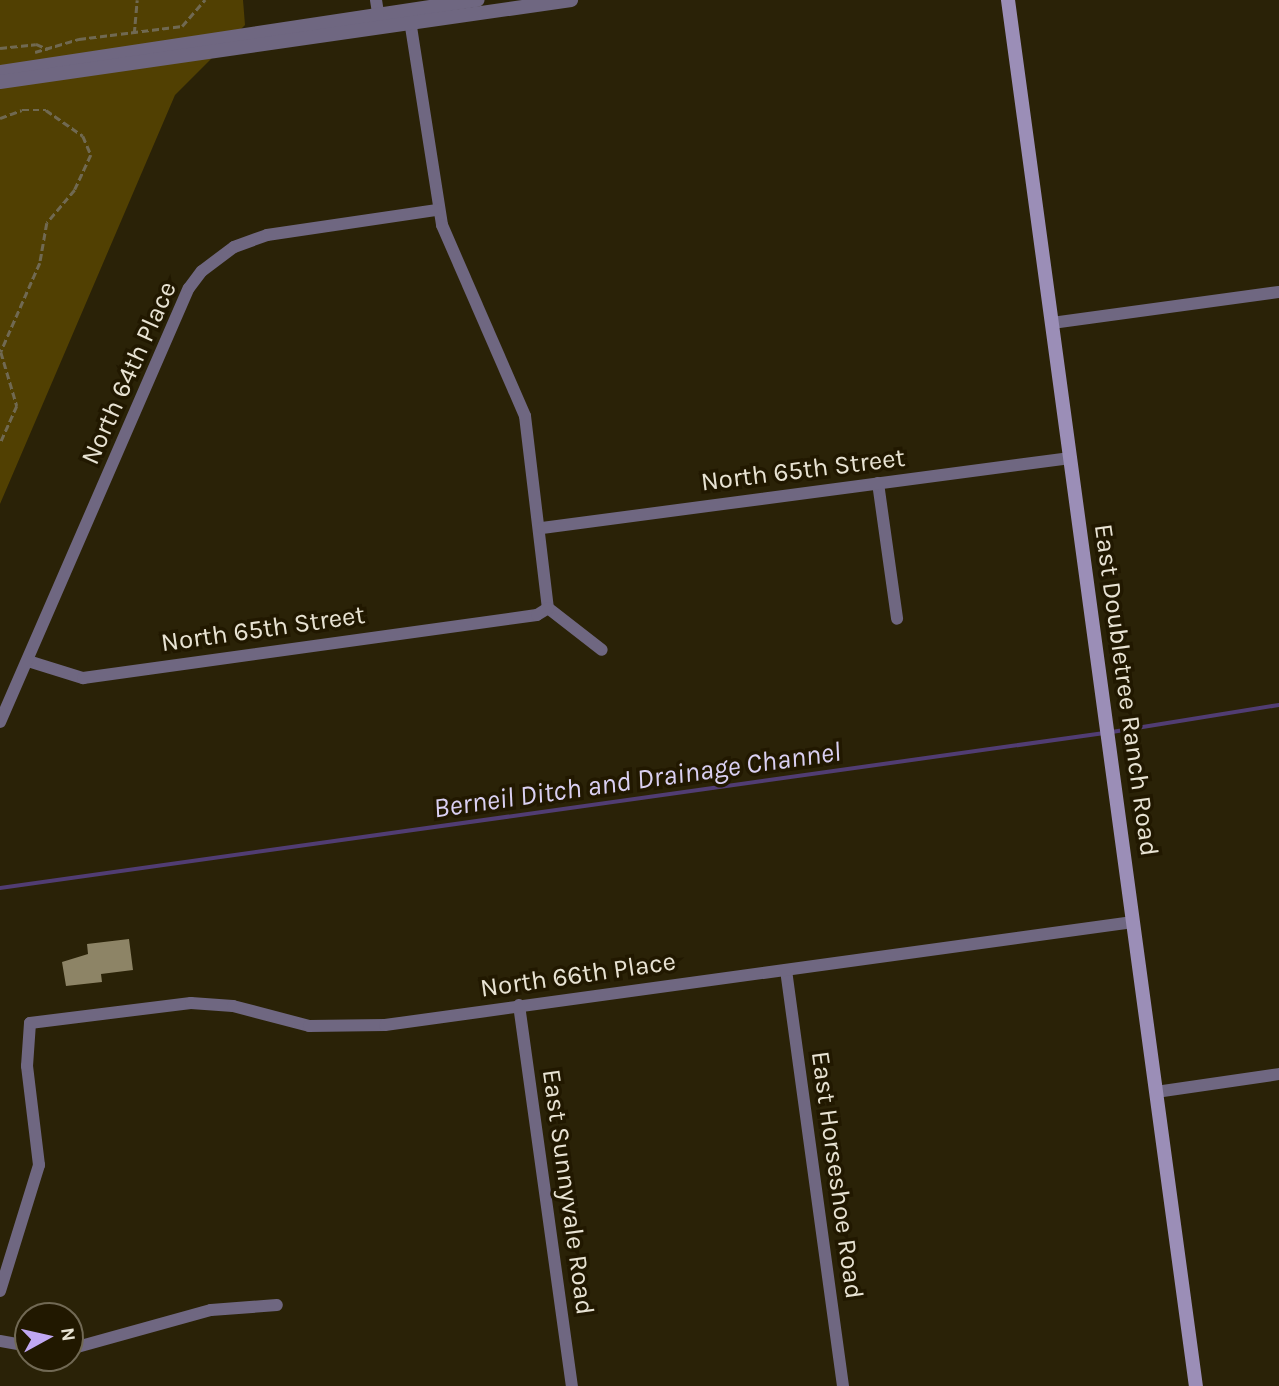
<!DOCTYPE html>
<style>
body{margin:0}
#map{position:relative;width:1279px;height:1386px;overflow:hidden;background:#2a2207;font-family:Karla,sans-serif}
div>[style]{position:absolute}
.green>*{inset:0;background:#514002}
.stream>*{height:3.5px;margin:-1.75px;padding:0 1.75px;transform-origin:1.75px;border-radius:1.75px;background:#513d73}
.building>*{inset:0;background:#8d8466}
.path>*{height:2.5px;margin-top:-1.25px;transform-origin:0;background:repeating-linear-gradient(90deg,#706952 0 7px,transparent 0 10.5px)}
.minor>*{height:12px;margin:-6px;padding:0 6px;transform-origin:6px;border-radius:6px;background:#6f6781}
.tertiary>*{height:14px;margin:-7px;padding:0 7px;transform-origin:7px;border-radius:7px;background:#6f6781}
.secondary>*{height:14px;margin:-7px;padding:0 7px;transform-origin:7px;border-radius:7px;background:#9b8eb7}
span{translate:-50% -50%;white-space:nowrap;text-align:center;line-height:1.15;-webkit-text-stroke:7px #211800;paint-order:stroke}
.street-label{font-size:26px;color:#e8e3d3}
.water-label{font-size:28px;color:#dad0f2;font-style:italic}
.north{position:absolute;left:14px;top:1302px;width:70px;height:70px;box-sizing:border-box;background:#211800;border:2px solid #716954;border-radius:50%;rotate:82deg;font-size:19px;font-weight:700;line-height:28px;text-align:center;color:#e8e3d3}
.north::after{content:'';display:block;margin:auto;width:24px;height:32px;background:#c1a8f3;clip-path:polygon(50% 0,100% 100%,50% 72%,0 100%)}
</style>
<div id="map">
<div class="green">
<i style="clip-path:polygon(0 0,243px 0,245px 25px,175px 95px,0 504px)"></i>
</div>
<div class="stream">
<i style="left:1112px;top:732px;width:169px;rotate:-9.2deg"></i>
<i style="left:0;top:888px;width:1115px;rotate:-7.99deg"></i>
</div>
<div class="building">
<i style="clip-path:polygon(129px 939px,133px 970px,101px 974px,102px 982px,66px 986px,62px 962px,88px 954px,87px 944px)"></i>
</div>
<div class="path">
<i style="left:134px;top:34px;width:34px;rotate:-85deg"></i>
<i style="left:0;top:48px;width:36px;rotate:-6deg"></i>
<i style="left:36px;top:44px;width:13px;rotate:23deg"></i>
<i style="left:35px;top:52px;width:46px;rotate:-16.5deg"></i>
<i style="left:79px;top:39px;width:104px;rotate:-7.2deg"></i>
<i style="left:182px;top:26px;width:35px;rotate:-49deg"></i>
<i style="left:0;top:118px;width:23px;rotate:-20deg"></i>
<i style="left:22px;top:110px;width:24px"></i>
<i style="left:46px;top:110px;width:45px;rotate:35.1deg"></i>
<i style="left:83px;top:136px;width:21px;rotate:67deg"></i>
<i style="left:91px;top:155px;width:38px;rotate:115deg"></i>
<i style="left:75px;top:190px;width:43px;rotate:130.3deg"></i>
<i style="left:47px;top:223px;width:41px;rotate:99.9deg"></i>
<i style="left:40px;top:263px;width:97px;rotate:113.7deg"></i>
<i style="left:1px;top:352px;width:56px;rotate:73.5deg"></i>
<i style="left:17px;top:406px;width:42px;rotate:114.1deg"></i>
</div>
<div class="minor">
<i style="left:376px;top:0;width:24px;rotate:81deg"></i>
<i style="left:409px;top:14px;width:214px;rotate:81.1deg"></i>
<i style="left:442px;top:225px;width:208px;rotate:66.5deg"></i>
<i style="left:525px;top:416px;width:193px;rotate:83.2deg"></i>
<i style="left:1052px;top:323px;width:229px;rotate:-7.8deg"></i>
<i style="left:878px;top:483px;width:137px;rotate:82deg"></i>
<i style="left:542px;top:528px;width:533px;rotate:-7.55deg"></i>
<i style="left:548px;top:608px;width:68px;rotate:37.9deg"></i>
<i style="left:28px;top:661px;width:58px;rotate:17.2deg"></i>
<i style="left:83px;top:678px;width:458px;rotate:-7.9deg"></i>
<i style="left:537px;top:615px;width:13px;rotate:-32deg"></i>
<i style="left:0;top:722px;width:473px;rotate:-66.5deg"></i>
<i style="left:189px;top:288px;width:21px;rotate:-53deg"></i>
<i style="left:202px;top:271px;width:40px;rotate:-37deg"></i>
<i style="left:234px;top:247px;width:35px;rotate:-20deg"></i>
<i style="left:267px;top:235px;width:172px;rotate:-8.4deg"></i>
<i style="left:786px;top:970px;width:420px;rotate:82.2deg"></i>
<i style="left:519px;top:1005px;width:385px;rotate:82.1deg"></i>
<i style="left:1156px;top:1092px;width:124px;rotate:-8.3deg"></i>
<i style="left:0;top:1291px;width:132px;rotate:-72.8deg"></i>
<i style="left:39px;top:1165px;width:100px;rotate:-96.9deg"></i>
<i style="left:27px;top:1066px;width:43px;rotate:-86deg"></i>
<i style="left:30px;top:1023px;width:162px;rotate:-7.1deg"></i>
<i style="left:191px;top:1003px;width:42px;rotate:4.1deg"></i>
<i style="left:233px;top:1006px;width:79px;rotate:14.7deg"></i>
<i style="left:309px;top:1026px;width:76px;rotate:-0.8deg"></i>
<i style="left:385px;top:1025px;width:755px;rotate:-7.84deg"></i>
<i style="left:0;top:1341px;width:28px;rotate:10deg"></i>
<i style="left:70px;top:1349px;width:146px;rotate:-15.5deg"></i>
<i style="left:211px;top:1310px;width:66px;rotate:-4.3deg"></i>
</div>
<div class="tertiary">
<i style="left:0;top:72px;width:483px;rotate:-8.6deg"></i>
<i style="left:0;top:82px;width:577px;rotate:-8.17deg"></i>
</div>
<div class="secondary">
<i style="left:1008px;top:0;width:1399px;rotate:82.28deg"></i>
</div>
<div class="street-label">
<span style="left:129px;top:373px;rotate:-66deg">North 64th Place</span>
<span style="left:803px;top:470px;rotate:-7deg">North 65th Street</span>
<span style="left:263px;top:629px;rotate:-8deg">North 65th Street</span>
<span style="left:1126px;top:690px;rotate:82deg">East Doubletree Ranch Road</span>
<span style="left:578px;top:975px;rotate:-8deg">North 66th Place</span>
<span style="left:837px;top:1175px;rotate:82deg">East Horseshoe Road</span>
<span style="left:568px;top:1192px;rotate:82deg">East Sunnyvale Road</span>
</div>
<div class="water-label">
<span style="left:637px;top:780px;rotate:-8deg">Berneil Ditch and Drainage Channel</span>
</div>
<div class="north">N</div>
</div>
